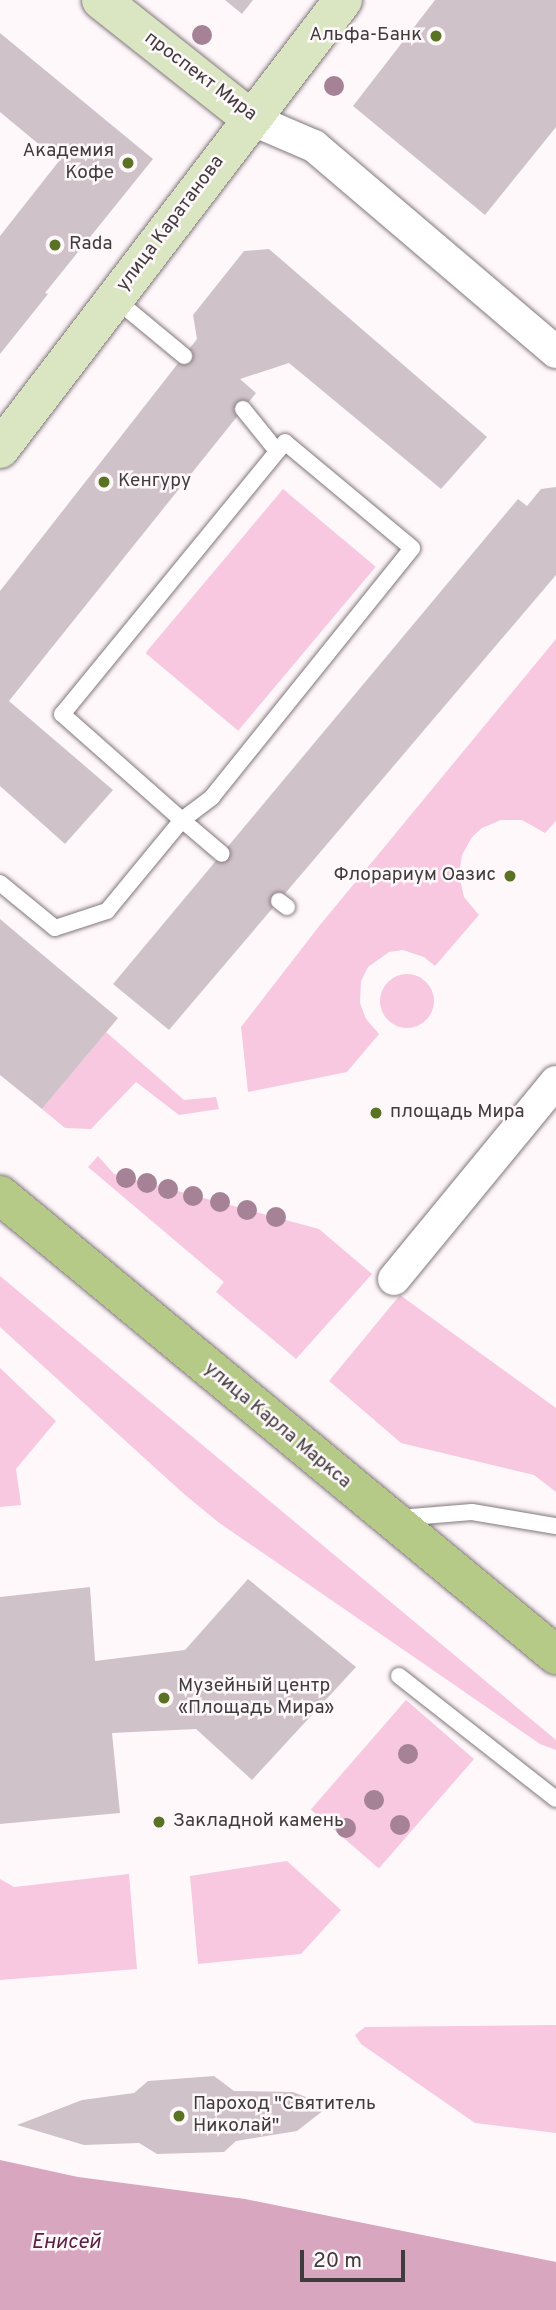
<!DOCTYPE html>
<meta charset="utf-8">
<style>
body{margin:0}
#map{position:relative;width:556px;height:2310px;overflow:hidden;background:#fff8fb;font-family:Overpass,sans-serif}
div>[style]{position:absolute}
.green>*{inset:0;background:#f7c8df;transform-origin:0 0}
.round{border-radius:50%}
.water>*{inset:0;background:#d8a7bf}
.building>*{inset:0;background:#cfc3c9}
.roads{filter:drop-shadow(0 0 2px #82777c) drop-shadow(0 0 2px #82777c)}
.lane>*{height:16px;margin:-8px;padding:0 8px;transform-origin:8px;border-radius:8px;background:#fff}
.street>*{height:32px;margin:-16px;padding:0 16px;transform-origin:16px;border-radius:16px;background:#fff}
.secondary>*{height:38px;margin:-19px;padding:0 19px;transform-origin:19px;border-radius:19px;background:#dae5c2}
.primary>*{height:38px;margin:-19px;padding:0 19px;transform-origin:19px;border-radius:19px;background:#b5ca86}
.trees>*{width:20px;height:20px;margin:-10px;border-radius:50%;background:#a58295}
.dots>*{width:19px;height:19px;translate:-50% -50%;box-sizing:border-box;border:4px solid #fff8fb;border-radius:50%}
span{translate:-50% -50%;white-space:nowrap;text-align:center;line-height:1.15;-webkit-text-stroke:5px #fff8fb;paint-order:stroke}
.poi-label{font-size:19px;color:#403b3d}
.right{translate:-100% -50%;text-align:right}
.left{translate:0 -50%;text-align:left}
.street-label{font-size:19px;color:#403b3d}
.water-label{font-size:21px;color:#5a2041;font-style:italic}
.scale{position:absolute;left:300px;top:2250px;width:105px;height:32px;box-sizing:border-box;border:4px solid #403b3d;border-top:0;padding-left:9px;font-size:21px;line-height:24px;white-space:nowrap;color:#403b3d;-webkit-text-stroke:5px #fff8fb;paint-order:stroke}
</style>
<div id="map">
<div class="green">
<i style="left:283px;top:489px;width:121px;height:214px;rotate:40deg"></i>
<i style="clip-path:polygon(556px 639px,556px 821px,545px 833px,522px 820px,501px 820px,482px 828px,472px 837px,462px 855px,459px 875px,464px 897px,479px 915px,435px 966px,424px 957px,403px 950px,389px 952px,368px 967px,361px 981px,360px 1003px,366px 1019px,379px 1034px,347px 1072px,248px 1092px,241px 1027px,320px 925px)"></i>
<i class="round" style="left:380px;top:974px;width:54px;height:54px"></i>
<i style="clip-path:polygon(106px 1032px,184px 1100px,216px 1097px,219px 1109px,179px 1115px,136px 1082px,91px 1129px,65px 1128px,42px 1109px)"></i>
<i style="clip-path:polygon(98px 1156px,114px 1174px,319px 1229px,372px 1274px,296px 1359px,216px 1292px,224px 1282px,88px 1167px)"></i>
<i style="clip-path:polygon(0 1276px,556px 1740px,556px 1750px,540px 1744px,218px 1522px,184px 1494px,0 1327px)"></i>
<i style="clip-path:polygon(400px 1295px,556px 1408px,556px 1492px,534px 1475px,401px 1443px,329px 1381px)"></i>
<i style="clip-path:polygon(0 1368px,56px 1421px,16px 1469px,21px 1505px,0 1507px)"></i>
<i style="left:406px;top:1700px;width:90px;height:145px;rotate:41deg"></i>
<i style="clip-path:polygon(287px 1861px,341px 1910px,301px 1954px,198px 1964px,190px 1876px)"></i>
<i style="clip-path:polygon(129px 1874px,137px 1969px,0 1980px,0 1879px,14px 1887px)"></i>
<i style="clip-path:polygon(556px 2025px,556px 2133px,475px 2123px,361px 2044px,355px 2035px,365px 2027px)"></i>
</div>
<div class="water">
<i style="clip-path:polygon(0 2160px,78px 2177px,245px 2199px,556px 2262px,556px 2310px,0 2310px)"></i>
</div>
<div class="building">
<i style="clip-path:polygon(225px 0,253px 0,242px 14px)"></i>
<i style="clip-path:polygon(435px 0,556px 0,556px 127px,485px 215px,353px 106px)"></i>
<i style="clip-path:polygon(0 33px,153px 159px,45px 293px,48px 294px,0 354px,0 236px,59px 161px,0 112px)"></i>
<i style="clip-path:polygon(269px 249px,487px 437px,441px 489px,289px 363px,240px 379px,256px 393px,9px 701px,113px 790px,65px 844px,0 786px,0 591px,197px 339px,193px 315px,244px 251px)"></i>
<i style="clip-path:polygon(556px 487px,556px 575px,169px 1030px,113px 984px,518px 499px,527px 506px,541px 489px)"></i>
<i style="clip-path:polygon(0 919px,118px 1018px,42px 1109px,0 1075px)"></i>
<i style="clip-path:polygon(248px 1579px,356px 1667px,252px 1780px,196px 1729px,112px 1733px,120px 1813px,0 1824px,0 1597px,90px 1587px,95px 1661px,185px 1650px)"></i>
<i style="clip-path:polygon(214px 2076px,234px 2091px,293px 2092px,329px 2106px,297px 2131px,236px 2141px,224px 2152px,157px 2154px,139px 2143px,84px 2145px,17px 2125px,82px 2100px,134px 2093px,148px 2081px)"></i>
</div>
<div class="roads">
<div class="lane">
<i style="left:114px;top:298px;width:91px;rotate:39.6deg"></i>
<i style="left:243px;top:409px;width:54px;rotate:51deg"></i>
<i style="left:0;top:883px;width:71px;rotate:39.3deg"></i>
<i style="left:55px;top:928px;width:55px;rotate:-18.1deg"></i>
<i style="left:107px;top:911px;width:118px;rotate:-50.5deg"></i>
<i style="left:182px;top:820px;width:38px;rotate:-37deg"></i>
<i style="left:212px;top:797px;width:319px;rotate:-51.2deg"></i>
<i style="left:412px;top:548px;width:165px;rotate:-140.2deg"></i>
<i style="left:285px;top:442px;width:352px;rotate:129.3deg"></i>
<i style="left:62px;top:714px;width:160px;rotate:41.5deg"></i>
<i style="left:182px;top:820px;width:52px;rotate:40.4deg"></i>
<i style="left:279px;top:901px;width:10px;rotate:37deg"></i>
<i style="left:399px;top:1518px;width:73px;rotate:-4.7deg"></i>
<i style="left:472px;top:1512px;width:85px;rotate:9.5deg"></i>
<i style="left:399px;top:1676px;width:199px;rotate:38.1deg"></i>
</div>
<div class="street">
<i style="left:251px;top:119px;width:69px;rotate:23.2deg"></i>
<i style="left:314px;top:146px;width:318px;rotate:40.4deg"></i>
<i style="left:394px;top:1279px;width:255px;rotate:-50.6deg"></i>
</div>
<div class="secondary">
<i style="left:101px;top:0;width:191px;rotate:38.4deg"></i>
<i style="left:0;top:449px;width:565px;rotate:-52.62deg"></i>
</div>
<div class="primary">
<i style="left:0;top:1195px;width:722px;rotate:39.6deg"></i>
</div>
</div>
<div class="trees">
<i style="left:202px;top:35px"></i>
<i style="left:334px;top:86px"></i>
<i style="left:126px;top:1178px"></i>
<i style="left:147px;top:1183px"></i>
<i style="left:168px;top:1189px"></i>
<i style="left:193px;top:1196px"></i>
<i style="left:220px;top:1202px"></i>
<i style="left:247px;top:1210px"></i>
<i style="left:276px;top:1217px"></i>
<i style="left:408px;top:1754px"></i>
<i style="left:374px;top:1800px"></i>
<i style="left:400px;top:1825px"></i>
<i style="left:346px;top:1828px"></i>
</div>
<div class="dots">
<i style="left:436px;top:36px;background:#597223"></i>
<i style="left:128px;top:163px;background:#597223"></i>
<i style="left:55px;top:245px;background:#597223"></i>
<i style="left:104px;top:482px;background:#597223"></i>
<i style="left:510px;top:876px;background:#597223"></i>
<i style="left:376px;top:1113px;background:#597223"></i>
<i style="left:164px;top:1698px;background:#597223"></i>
<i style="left:159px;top:1822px;background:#597223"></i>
<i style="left:179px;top:2116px;background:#597223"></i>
</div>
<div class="poi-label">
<span class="right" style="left:422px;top:36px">Альфа-Банк</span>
<span class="right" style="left:114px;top:163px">Академия<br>Кофе</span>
<span class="left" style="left:69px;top:245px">Rada</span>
<span class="left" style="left:118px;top:482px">Кенгуру</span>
<span class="right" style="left:496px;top:876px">Флорариум Оазис</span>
<span class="left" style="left:390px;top:1113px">площадь Мира</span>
<span class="left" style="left:178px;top:1698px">Музейный центр<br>«Площадь Мира»</span>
<span class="left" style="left:173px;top:1822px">Закладной камень</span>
<span class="left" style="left:193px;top:2116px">Пароход "Святитель<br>Николай"</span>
</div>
<div class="street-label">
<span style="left:200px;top:77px;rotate:37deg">проспект Мира</span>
<span style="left:171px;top:224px;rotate:-53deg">улица Каратанова</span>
<span style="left:277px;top:1426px;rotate:40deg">улица Карла Маркса</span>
</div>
<div class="water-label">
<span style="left:66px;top:2243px">Енисей</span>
</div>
<div class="scale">20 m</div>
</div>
